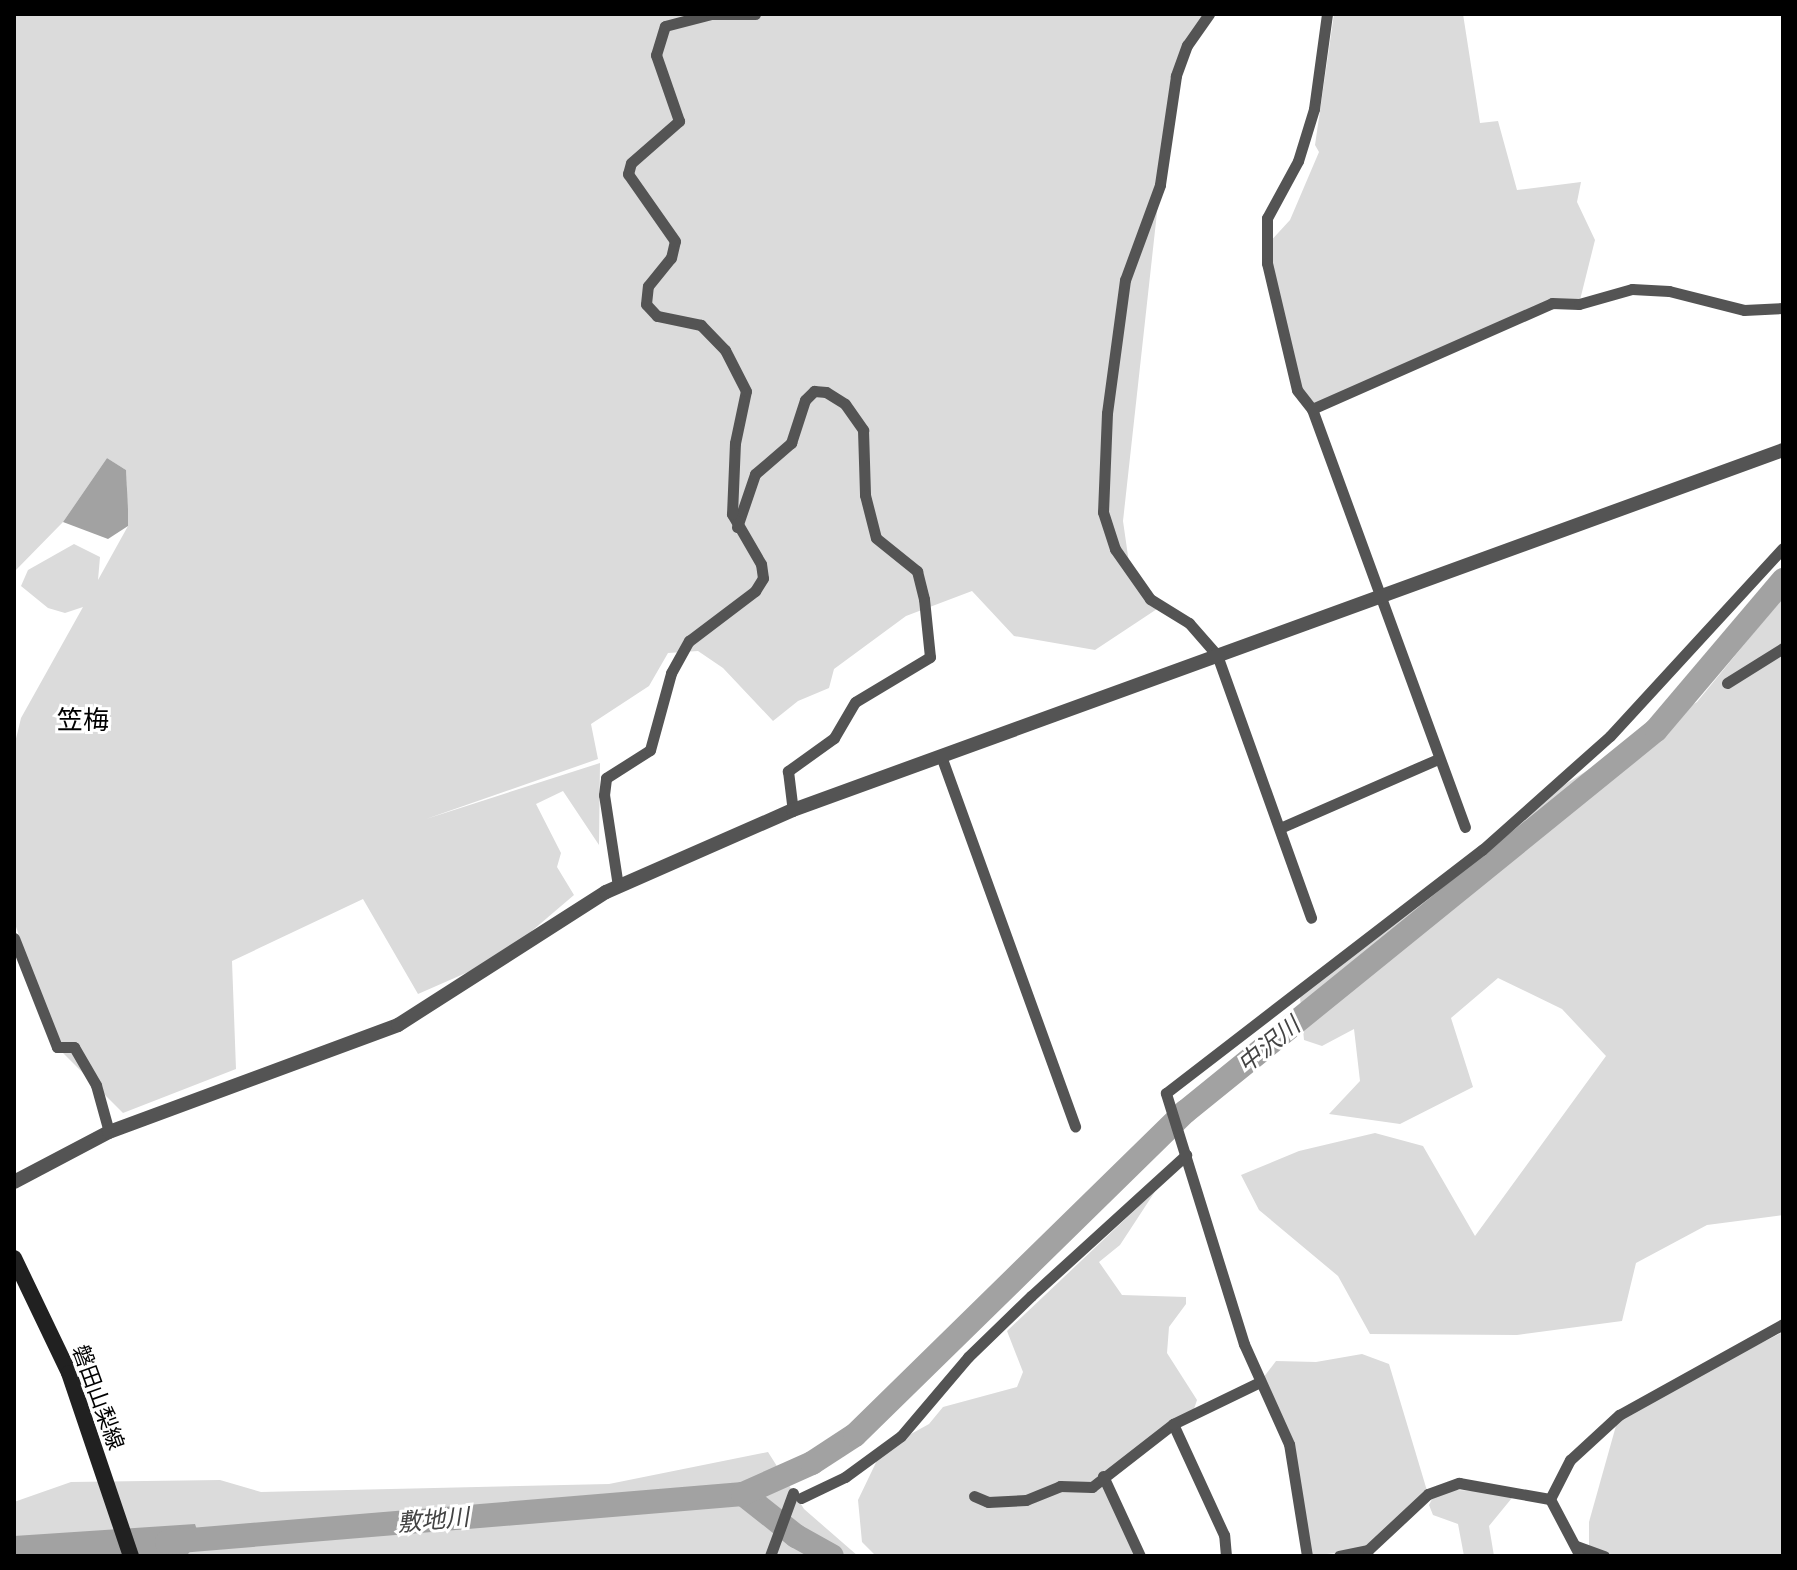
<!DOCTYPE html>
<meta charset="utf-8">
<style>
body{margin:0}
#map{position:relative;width:1797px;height:1570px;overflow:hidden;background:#fff;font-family:"Exo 2","Noto Sans JP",sans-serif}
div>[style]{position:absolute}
.green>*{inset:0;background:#dbdbdb}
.water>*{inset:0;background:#a2a2a2}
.river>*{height:24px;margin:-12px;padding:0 12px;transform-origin:12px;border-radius:12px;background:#a2a2a2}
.minor>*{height:11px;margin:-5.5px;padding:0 5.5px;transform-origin:5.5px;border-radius:5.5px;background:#545454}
.tertiary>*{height:14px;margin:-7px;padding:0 7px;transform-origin:7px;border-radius:7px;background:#545454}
.secondary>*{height:16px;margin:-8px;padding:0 8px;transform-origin:8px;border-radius:8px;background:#212121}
span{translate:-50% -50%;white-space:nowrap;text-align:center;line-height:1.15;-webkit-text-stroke:6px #fff;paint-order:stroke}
.street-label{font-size:22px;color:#000}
.water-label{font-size:24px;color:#434343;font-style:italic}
.quarter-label{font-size:26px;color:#000}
.frame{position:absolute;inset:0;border:16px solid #000;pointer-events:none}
</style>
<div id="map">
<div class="green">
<i style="clip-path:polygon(14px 14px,1206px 14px,1187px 45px,1164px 149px,1123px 521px,1131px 577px,1160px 607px,1095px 650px,1014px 636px,972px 591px,906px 616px,834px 669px,829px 688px,798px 701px,773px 721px,723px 668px,698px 651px,668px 653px,649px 686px,591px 724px,598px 759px,426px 819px,600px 763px,599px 845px,563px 791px,536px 804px,561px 853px,557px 867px,574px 895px,500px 958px,418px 994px,363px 899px,232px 961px,236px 1069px,123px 1113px,57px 1047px,14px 921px,14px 747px,21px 718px,83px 607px,65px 613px,48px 608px,21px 586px,28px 570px,74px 544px,100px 557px,98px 580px,128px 526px,126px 470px,107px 458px,63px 522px,14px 572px)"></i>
<i style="clip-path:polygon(1334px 14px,1463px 14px,1480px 123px,1498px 121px,1517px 190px,1581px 182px,1577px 202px,1595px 240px,1579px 304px,1510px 319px,1312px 409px,1295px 380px,1266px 246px,1290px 220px,1319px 152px,1315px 145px)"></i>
<i style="clip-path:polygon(1783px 597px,1783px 1215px,1707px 1225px,1636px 1263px,1622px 1321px,1517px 1335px,1370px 1334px,1338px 1276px,1259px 1210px,1241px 1175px,1299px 1151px,1375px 1133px,1423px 1146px,1475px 1236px,1606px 1056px,1562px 1009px,1498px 978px,1451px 1018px,1473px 1087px,1400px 1124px,1329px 1114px,1360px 1081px,1354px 1029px,1322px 1046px,1304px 1040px,1299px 987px,1532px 805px,1697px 702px)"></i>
<i style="clip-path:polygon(1156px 1190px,1120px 1245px,1099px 1262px,1122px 1295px,1186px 1297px,1186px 1304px,1169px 1327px,1167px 1353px,1197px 1400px,1193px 1412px,1103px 1476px,1140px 1556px,876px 1556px,862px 1542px,858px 1500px,882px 1450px,929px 1424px,943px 1407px,1017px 1387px,1023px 1372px,1007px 1331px)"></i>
<i style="clip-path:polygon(1783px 1332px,1783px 1556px,1601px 1556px,1589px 1551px,1589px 1522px,1619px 1415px)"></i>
<i style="clip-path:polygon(1362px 1354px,1389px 1364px,1428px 1494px,1368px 1550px,1306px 1556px,1294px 1465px,1260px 1382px,1276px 1361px,1316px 1362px)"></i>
<i style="clip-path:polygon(768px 1452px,804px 1509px,858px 1556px,14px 1556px,14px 1502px,71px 1482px,220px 1480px,261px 1492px,609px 1484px)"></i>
<i style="clip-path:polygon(1437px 1489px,1516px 1493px,1489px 1526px,1494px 1556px,1464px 1556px,1458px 1524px,1433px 1515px,1429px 1505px)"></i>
</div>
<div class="water">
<i style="clip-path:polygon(107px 458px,126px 470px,128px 509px,128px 526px,108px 539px,63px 522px)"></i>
<i style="clip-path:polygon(195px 1524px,200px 1539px,188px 1554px,14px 1556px,14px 1536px)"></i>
</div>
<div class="river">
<i style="left:743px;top:1494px;width:68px;rotate:38.4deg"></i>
<i style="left:796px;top:1536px;width:41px;rotate:29.1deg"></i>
<i style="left:167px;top:1542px;width:578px;rotate:-4.76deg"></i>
<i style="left:743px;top:1494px;width:76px;rotate:-24.2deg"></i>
<i style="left:812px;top:1463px;width:51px;rotate:-33.1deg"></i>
<i style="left:855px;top:1435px;width:462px;rotate:-44.4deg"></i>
<i style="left:1185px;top:1112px;width:606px;rotate:-39.04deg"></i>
<i style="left:1656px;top:730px;width:197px;rotate:-49.7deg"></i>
</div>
<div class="minor">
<i style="left:1209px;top:14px;width:38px;rotate:125deg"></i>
<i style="left:1187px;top:45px;width:33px;rotate:110deg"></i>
<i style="left:1176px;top:76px;width:110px;rotate:98.4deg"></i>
<i style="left:1160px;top:185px;width:101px;rotate:110.2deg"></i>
<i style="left:1125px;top:280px;width:134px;rotate:97.7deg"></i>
<i style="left:1107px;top:413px;width:99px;rotate:92.3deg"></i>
<i style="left:1103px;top:512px;width:39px;rotate:72deg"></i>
<i style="left:1115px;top:549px;width:61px;rotate:55deg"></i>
<i style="left:1150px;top:599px;width:46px;rotate:31.6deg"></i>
<i style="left:1189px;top:623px;width:43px;rotate:48.8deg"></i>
<i style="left:1217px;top:655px;width:279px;rotate:70.3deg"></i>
<i style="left:1327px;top:14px;width:96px;rotate:97.8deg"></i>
<i style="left:1314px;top:109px;width:54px;rotate:107.1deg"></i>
<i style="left:1298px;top:161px;width:65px;rotate:118.5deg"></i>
<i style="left:1267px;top:218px;width:45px;rotate:90deg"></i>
<i style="left:1267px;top:263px;width:130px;rotate:76.7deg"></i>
<i style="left:1297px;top:390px;width:24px;rotate:52deg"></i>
<i style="left:1312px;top:409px;width:445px;rotate:69.9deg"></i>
<i style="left:1312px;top:409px;width:262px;rotate:-23.8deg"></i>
<i style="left:1552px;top:303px;width:27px;rotate:2deg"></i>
<i style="left:1579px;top:304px;width:55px;rotate:-15.8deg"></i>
<i style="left:1632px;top:289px;width:37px;rotate:3deg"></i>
<i style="left:1669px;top:291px;width:77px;rotate:14.2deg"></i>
<i style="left:1744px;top:310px;width:39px;rotate:-3deg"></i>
<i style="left:737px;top:527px;width:56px;rotate:-71.2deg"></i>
<i style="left:755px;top:474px;width:48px;rotate:-40.7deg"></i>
<i style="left:791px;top:443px;width:45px;rotate:-72deg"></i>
<i style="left:805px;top:400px;width:13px;rotate:-45deg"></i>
<i style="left:814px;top:391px;width:12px;rotate:5deg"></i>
<i style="left:826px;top:392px;width:22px;rotate:32deg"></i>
<i style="left:845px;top:404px;width:32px;rotate:55deg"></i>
<i style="left:863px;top:430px;width:65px;rotate:88.2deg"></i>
<i style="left:865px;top:495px;width:44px;rotate:75.7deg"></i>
<i style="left:876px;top:538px;width:53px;rotate:38.8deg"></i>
<i style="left:917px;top:571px;width:29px;rotate:76deg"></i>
<i style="left:924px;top:599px;width:58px;rotate:84.1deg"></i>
<i style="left:930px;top:657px;width:87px;rotate:149deg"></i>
<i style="left:855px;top:702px;width:42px;rotate:120.3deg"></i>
<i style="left:834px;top:738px;width:57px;rotate:144.3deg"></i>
<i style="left:788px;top:771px;width:39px;rotate:83deg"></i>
<i style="left:1727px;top:683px;width:66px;rotate:-32deg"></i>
<i style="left:941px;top:756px;width:394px;rotate:70.1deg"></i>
<i style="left:1280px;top:828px;width:170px;rotate:-23.6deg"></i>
<i style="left:618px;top:886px;width:92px;rotate:-98.7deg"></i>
<i style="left:604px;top:795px;width:17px;rotate:-83deg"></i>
<i style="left:606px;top:778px;width:52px;rotate:-32.5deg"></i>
<i style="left:650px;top:750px;width:80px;rotate:-74.7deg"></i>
<i style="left:671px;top:673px;width:37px;rotate:-61deg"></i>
<i style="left:689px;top:641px;width:83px;rotate:-37.1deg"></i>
<i style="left:755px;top:591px;width:15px;rotate:-58deg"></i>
<i style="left:763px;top:578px;width:14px;rotate:-98deg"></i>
<i style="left:761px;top:564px;width:58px;rotate:-120.1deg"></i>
<i style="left:732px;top:514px;width:71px;rotate:-87.6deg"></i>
<i style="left:735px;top:443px;width:53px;rotate:-78.1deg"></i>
<i style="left:746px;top:391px;width:46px;rotate:-117.1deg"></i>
<i style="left:725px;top:350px;width:35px;rotate:-134deg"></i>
<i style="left:701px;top:325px;width:45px;rotate:-168.4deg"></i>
<i style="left:657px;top:316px;width:16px;rotate:-133deg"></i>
<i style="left:646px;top:304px;width:18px;rotate:-84deg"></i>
<i style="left:648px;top:286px;width:36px;rotate:-51deg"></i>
<i style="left:671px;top:258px;width:17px;rotate:-77deg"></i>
<i style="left:675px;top:241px;width:82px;rotate:-125deg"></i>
<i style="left:628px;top:174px;width:11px;rotate:-75deg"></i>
<i style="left:631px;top:163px;width:64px;rotate:-41.2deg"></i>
<i style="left:679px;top:121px;width:70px;rotate:-109.2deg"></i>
<i style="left:656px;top:55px;width:30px;rotate:-73deg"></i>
<i style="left:665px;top:26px;width:48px;rotate:-14.6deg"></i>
<i style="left:711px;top:14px;width:44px"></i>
<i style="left:14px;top:938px;width:117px;rotate:68.5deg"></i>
<i style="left:57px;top:1047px;width:17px"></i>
<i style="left:74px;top:1047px;width:44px;rotate:59.9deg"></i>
<i style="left:96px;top:1085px;width:49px;rotate:74.5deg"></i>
<i style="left:1103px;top:1476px;width:88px;rotate:65.2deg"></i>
<i style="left:974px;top:1496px;width:15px;rotate:23deg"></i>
<i style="left:988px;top:1502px;width:38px;rotate:-3deg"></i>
<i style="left:1026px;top:1500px;width:37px;rotate:-22deg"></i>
<i style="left:1060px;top:1486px;width:32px;rotate:2deg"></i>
<i style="left:1092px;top:1487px;width:103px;rotate:-37.9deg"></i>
<i style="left:801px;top:1498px;width:49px;rotate:-25.5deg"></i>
<i style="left:845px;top:1477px;width:69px;rotate:-36.2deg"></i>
<i style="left:901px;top:1436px;width:104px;rotate:-49.7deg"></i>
<i style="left:968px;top:1357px;width:88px;rotate:-44.1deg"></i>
<i style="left:1031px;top:1296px;width:210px;rotate:-42.3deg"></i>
<i style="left:1550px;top:1499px;width:44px;rotate:-62.9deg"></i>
<i style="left:1570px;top:1460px;width:67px;rotate:-42.6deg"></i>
<i style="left:1619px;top:1415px;width:188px;rotate:-29deg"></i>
<i style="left:1576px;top:1546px;width:30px;rotate:20deg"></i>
<i style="left:770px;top:1556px;width:67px;rotate:-69.9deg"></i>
<i style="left:1226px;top:1556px;width:21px;rotate:-95deg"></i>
<i style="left:1224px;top:1535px;width:122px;rotate:-114.7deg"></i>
<i style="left:1173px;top:1424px;width:97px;rotate:-25.8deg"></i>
<i style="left:1307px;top:1556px;width:113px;rotate:-99.1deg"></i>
<i style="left:1289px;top:1444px;width:110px;rotate:-114.2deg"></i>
<i style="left:1244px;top:1344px;width:263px;rotate:-107.3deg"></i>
<i style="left:1166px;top:1093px;width:399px;rotate:-37.6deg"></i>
<i style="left:1482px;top:850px;width:171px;rotate:-41.7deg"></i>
<i style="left:1610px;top:736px;width:255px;rotate:-47.4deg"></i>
<i style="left:1339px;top:1556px;width:30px;rotate:-12deg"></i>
<i style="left:1368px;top:1550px;width:82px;rotate:-43deg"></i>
<i style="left:1428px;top:1494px;width:33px;rotate:-20deg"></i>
<i style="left:1459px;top:1483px;width:92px;rotate:10deg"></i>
<i style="left:1550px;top:1499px;width:64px;rotate:62.2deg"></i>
</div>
<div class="tertiary">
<i style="left:14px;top:1182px;width:107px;rotate:-27.8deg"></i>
<i style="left:109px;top:1132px;width:308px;rotate:-20.3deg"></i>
<i style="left:398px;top:1025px;width:247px;rotate:-32.6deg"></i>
<i style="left:606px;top:892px;width:204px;rotate:-23.7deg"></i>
<i style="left:793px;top:810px;width:1053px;rotate:-19.98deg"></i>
</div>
<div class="secondary">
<i style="left:14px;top:1258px;width:127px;rotate:64.4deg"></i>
<i style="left:69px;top:1373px;width:193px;rotate:71.3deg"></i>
</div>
<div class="street-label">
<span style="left:99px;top:1397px;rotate:70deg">磐田山梨線</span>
</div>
<div class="water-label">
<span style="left:1268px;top:1044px;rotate:-39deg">中沢川</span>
<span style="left:433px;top:1519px;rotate:-5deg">敷地川</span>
</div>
<div class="quarter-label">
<span style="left:83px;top:719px">笠梅</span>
</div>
<div class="frame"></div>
</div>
